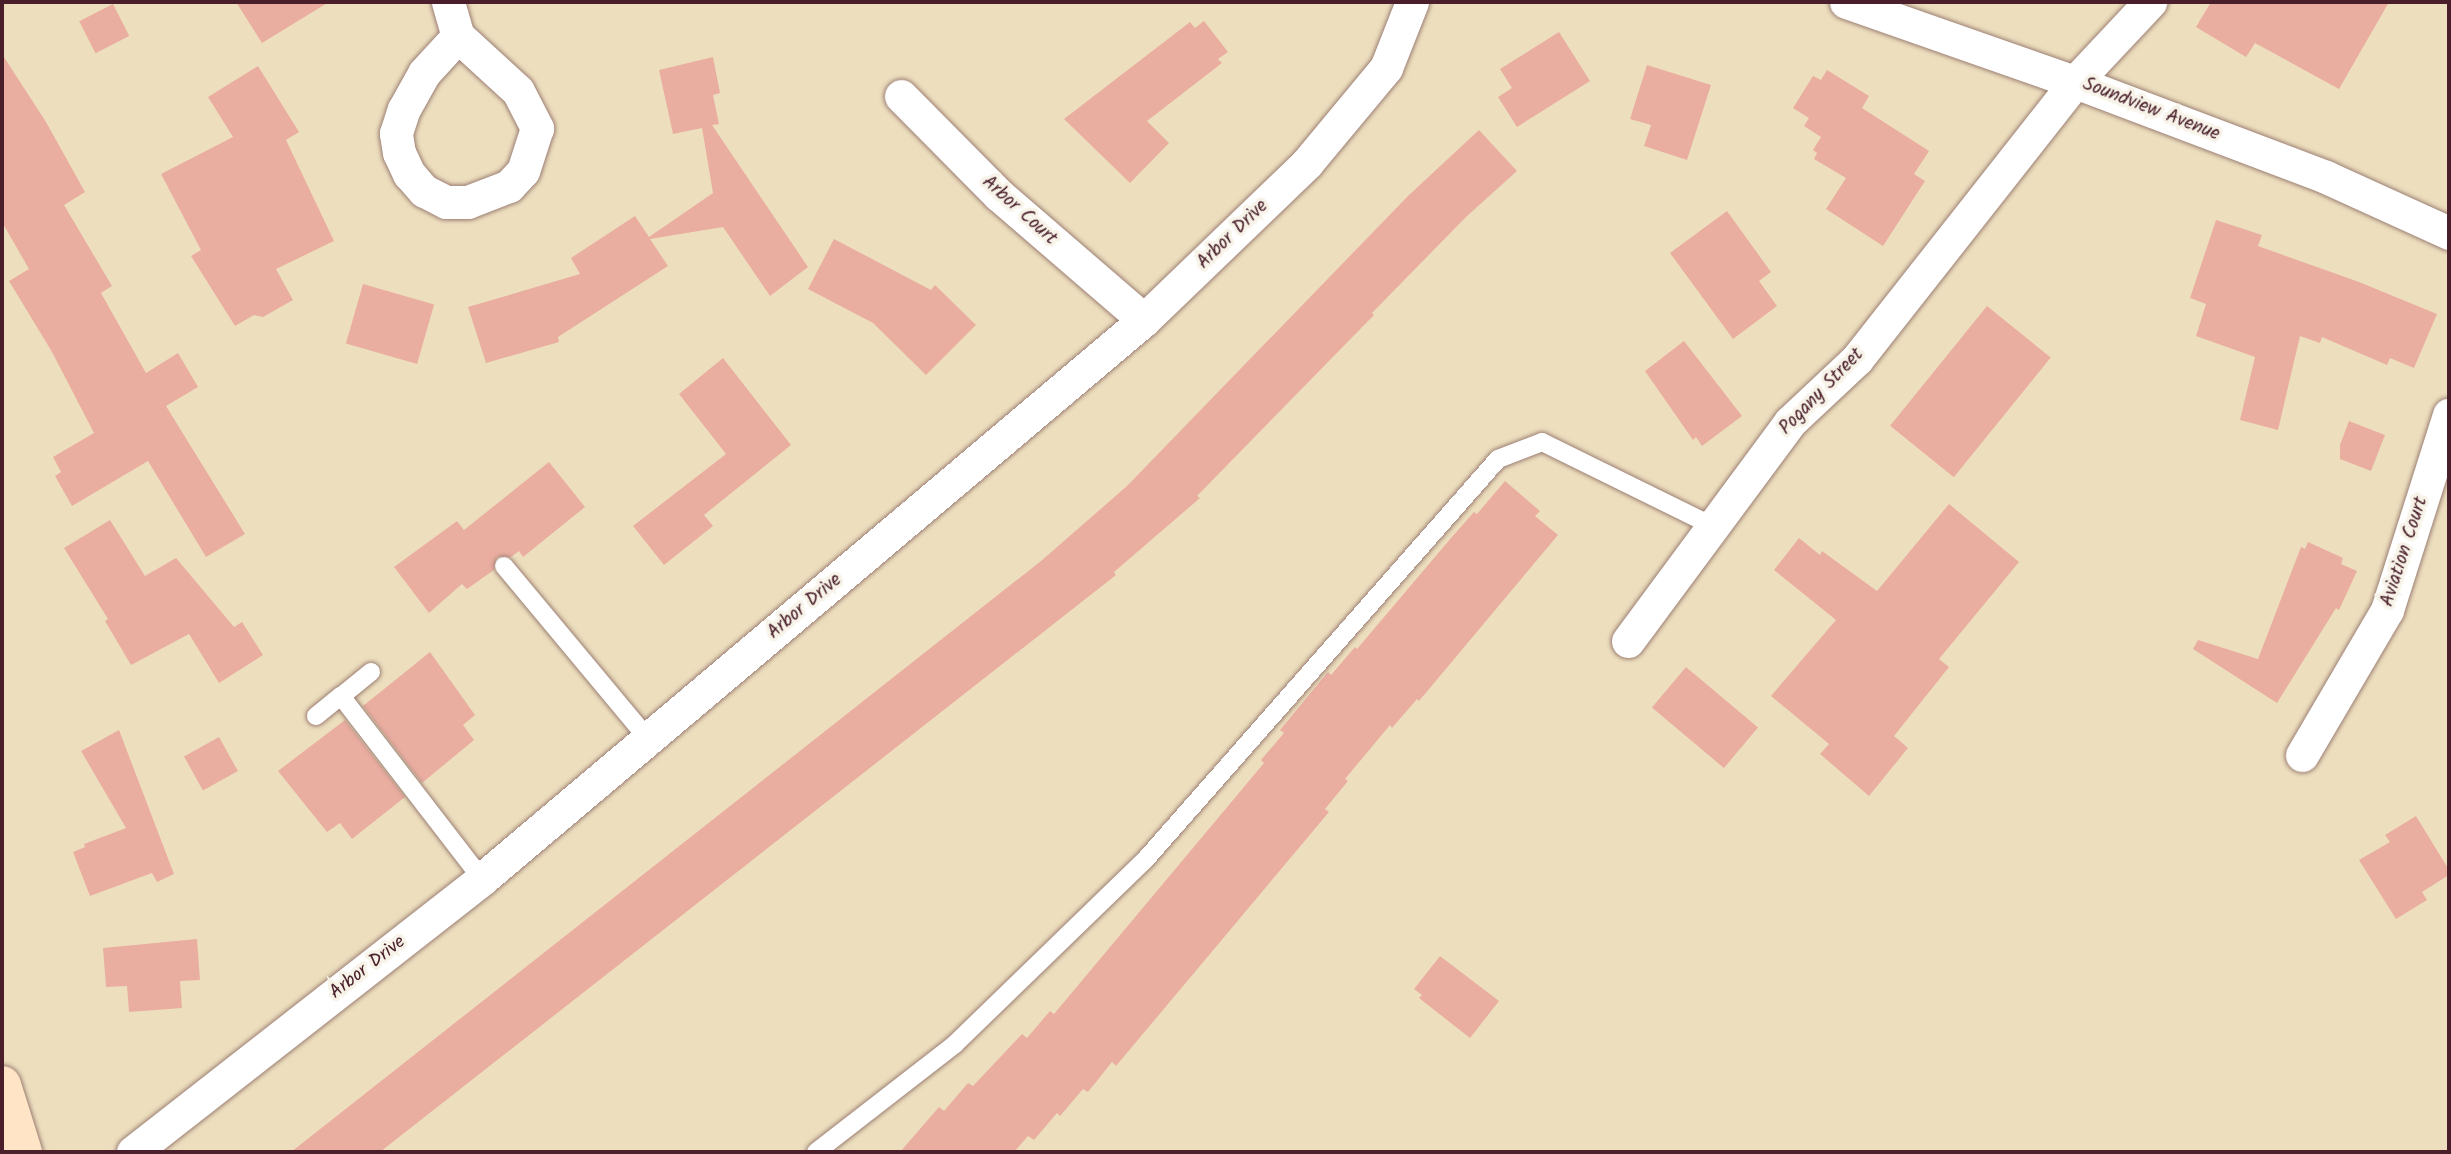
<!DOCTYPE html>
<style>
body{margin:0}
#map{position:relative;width:2451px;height:1154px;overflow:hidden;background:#eddfbe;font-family:Kalam,sans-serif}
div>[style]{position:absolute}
.building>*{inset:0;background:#eaaea1;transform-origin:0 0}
.roads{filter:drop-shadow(0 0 2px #9c7f74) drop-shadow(0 0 2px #9c7f74)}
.lane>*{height:18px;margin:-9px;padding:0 9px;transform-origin:9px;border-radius:9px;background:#fff}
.street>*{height:33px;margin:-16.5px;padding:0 16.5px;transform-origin:16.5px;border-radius:16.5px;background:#fff}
.secondary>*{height:38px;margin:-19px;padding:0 19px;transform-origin:19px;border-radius:19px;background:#ffe4c6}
span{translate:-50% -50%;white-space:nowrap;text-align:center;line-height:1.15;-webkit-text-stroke:7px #f7f3e8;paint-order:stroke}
.street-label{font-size:19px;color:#4a1f2b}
.frame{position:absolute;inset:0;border:4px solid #4a1f2b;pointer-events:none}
</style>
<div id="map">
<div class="building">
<i style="clip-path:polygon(236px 2px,329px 2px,262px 43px)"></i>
<i style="clip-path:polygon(2211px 2px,2389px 2px,2339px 89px,2255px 43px,2246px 57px,2196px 27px)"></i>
<i style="left:113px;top:4px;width:36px;height:38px;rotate:63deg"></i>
<i style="clip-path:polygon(1204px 21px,1228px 52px,1218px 59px,1222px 63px,1147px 121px,1169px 143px,1130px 183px,1064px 119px,1190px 22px,1195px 28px)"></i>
<i style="clip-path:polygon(1559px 32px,1590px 81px,1517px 127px,1498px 97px,1512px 88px,1500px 69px)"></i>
<i style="clip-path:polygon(2px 54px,46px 122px,85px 192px,64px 205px,112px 286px,101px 293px,146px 373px,178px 353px,198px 387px,166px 406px,245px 534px,206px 557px,148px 461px,72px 506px,55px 476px,61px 472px,53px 457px,94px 433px,52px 352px,9px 281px,29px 269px,2px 222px)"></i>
<i style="clip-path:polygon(713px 57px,720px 93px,713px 95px,719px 124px,712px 125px,808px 267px,770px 296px,723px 227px,650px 239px,668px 266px,558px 337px,559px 342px,486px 363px,468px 307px,580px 274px,571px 258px,635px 216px,649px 237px,713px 193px,702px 128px,673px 134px,659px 70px)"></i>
<i style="clip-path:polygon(1647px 65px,1711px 85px,1687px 160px,1644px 146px,1651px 125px,1630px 119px)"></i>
<i style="clip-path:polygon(258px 66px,299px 132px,286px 140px,334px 241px,276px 269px,293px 300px,263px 317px,254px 315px,235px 326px,191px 256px,201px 250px,161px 174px,233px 137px,208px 97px)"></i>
<i style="clip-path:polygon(1827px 70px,1869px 96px,1862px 108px,1929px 151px,1914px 174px,1925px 181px,1883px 246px,1826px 209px,1846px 178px,1814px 159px,1817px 153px,1813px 150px,1821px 137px,1804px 126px,1809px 118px,1793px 108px,1813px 76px,1821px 80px)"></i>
<i style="clip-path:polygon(1479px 130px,1517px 171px,1466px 217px,1372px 313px,1374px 315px,1197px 496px,1200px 498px,1114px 572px,1116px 575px,380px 1152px,291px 1152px,1041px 561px,1127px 486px,1409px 195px)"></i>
<i style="clip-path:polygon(1727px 211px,1771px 272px,1759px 281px,1777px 306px,1733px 339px,1670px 253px)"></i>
<i style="clip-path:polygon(2216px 220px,2262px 235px,2258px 246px,2359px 282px,2437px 314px,2414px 368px,2390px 358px,2387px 365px,2322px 337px,2320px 343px,2300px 336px,2278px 430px,2240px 420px,2255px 357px,2196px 336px,2206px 304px,2190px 298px)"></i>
<i style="clip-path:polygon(834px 239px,931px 290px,935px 285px,976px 325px,926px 375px,873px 323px,808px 289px)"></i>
<i style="left:363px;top:284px;width:74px;height:62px;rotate:16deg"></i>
<i style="left:1987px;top:306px;width:82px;height:154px;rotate:39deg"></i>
<i style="clip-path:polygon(1684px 341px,1742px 416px,1702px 446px,1696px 437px,1693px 440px,1645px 371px)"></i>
<i style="clip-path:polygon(723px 358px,791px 445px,704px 515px,713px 526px,664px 565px,633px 526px,726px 454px,679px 394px)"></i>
<i style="clip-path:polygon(2349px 421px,2385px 435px,2371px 471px,2340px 459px,2340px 445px)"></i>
<i style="clip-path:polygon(549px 462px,585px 507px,523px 557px,519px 551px,511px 557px,497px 557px,494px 570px,467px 589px,462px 584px,429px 613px,394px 567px,457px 521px,464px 530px)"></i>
<i style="clip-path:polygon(1505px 481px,1540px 511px,1535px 516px,1558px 535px,1419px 701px,1417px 699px,1392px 728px,1390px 725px,1345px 779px,1348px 781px,1325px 809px,1329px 812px,1116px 1066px,1112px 1062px,1088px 1092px,1083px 1089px,1060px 1116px,1057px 1113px,1034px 1140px,1028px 1136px,1014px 1152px,900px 1152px,939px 1107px,944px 1111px,968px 1083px,973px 1086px,1022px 1034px,1027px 1038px,1050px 1011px,1054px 1014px,1264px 763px,1261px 760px,1284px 733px,1280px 730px,1328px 672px,1331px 675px,1355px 647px,1357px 649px,1451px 538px,1474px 512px,1477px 514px)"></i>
<i style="clip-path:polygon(1949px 504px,2019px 562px,1939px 659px,1949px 667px,1894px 736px,1908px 748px,1869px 796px,1820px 754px,1829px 744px,1771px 696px,1836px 620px,1774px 570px,1799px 538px,1820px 555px,1822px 551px,1877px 591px)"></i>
<i style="clip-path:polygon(110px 520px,145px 576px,176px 558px,234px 627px,242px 622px,263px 655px,219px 683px,189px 634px,131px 665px,105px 621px,108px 619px,64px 548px)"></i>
<i style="clip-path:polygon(2308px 542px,2343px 558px,2341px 564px,2357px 571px,2339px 610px,2336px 608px,2277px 703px,2193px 649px,2198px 640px,2258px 659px,2301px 547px,2305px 549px)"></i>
<i style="clip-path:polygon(430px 652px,475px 715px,463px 725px,474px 740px,422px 783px,363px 706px)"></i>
<i style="left:1686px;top:667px;width:94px;height:53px;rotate:40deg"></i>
<i style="clip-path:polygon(345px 720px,405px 797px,352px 839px,340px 823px,327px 832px,278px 771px)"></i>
<i style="clip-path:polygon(119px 730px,174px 874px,157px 882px,152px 873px,90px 896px,73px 852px,85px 847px,84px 844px,126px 828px,81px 751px)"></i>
<i style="left:219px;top:737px;width:39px;height:40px;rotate:61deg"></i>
<i style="clip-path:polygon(2416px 816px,2449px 870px,2449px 875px,2422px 892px,2427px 900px,2396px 919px,2359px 860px,2390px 842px,2385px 835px)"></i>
<i style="clip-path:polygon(197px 939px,200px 980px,180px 981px,182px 1008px,129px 1012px,127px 986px,106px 987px,103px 948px)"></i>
<i style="clip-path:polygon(1440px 956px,1499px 1001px,1470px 1038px,1419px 998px,1422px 995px,1414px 989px)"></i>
</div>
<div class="roads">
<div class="lane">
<i style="left:504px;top:566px;width:225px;rotate:50.2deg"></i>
<i style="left:371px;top:672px;width:38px;rotate:141deg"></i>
<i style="left:341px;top:696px;width:231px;rotate:52.4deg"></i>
<i style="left:316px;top:716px;width:32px;rotate:-39deg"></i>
<i style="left:816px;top:1152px;width:176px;rotate:-37.8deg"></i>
<i style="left:955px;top:1044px;width:264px;rotate:-44.1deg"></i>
<i style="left:1145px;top:860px;width:534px;rotate:-48.64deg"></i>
<i style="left:1498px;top:459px;width:47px;rotate:-21.1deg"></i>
<i style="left:1542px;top:442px;width:188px;rotate:26.2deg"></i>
</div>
<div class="street">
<i style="left:448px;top:2px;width:35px;rotate:74deg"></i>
<i style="left:458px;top:36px;width:81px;rotate:42.5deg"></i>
<i style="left:518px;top:91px;width:42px;rotate:62.8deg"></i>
<i style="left:537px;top:128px;width:45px;rotate:108deg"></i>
<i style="left:523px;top:171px;width:21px;rotate:133deg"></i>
<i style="left:509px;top:186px;width:44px;rotate:158.7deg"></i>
<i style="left:468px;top:202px;width:22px;rotate:180deg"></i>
<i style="left:446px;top:202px;width:25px;rotate:-153deg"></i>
<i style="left:424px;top:191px;width:23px;rotate:-131deg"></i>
<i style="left:409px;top:174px;width:23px;rotate:-115deg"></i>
<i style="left:399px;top:153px;width:20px;rotate:-99deg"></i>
<i style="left:396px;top:133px;width:25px;rotate:-72deg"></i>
<i style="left:404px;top:109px;width:41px;rotate:-60.9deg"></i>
<i style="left:424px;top:73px;width:50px;rotate:-47.4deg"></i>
<i style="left:1846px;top:2px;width:243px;rotate:19.3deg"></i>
<i style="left:2075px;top:82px;width:268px;rotate:20.7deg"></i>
<i style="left:2326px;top:177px;width:135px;rotate:24.5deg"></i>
<i style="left:901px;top:96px;width:139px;rotate:45.3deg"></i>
<i style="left:999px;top:195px;width:191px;rotate:40.8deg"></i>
<i style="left:1628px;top:641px;width:272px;rotate:-53.5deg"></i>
<i style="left:1790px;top:422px;width:92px;rotate:-43.2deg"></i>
<i style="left:1857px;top:359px;width:352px;rotate:-51.8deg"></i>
<i style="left:2075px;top:82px;width:110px;rotate:-46.8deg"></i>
<i style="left:2302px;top:755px;width:168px;rotate:-59.6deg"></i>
<i style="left:2387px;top:610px;width:205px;rotate:-72.4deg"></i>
<i style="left:133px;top:1152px;width:443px;rotate:-38deg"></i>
<i style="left:482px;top:879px;width:866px;rotate:-40.18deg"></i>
<i style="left:1144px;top:320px;width:226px;rotate:-43.9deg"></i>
<i style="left:1307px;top:163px;width:124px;rotate:-50.3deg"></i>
<i style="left:1386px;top:68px;width:71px;rotate:-68.5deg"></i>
</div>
<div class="secondary">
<i style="left:2px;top:1085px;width:70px;rotate:72.6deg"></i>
</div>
</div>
<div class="street-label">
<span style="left:2151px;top:110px;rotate:21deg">Soundview Avenue</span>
<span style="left:1019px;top:211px;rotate:42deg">Arbor Court</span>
<span style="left:1233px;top:235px;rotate:-44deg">Arbor Drive</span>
<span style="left:1822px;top:392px;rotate:-46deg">Pogany Street</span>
<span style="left:2405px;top:552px;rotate:-72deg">Aviation Court</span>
<span style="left:805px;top:607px;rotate:-40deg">Arbor Drive</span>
<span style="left:368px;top:968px;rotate:-38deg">Arbor Drive</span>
</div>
<div class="frame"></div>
</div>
